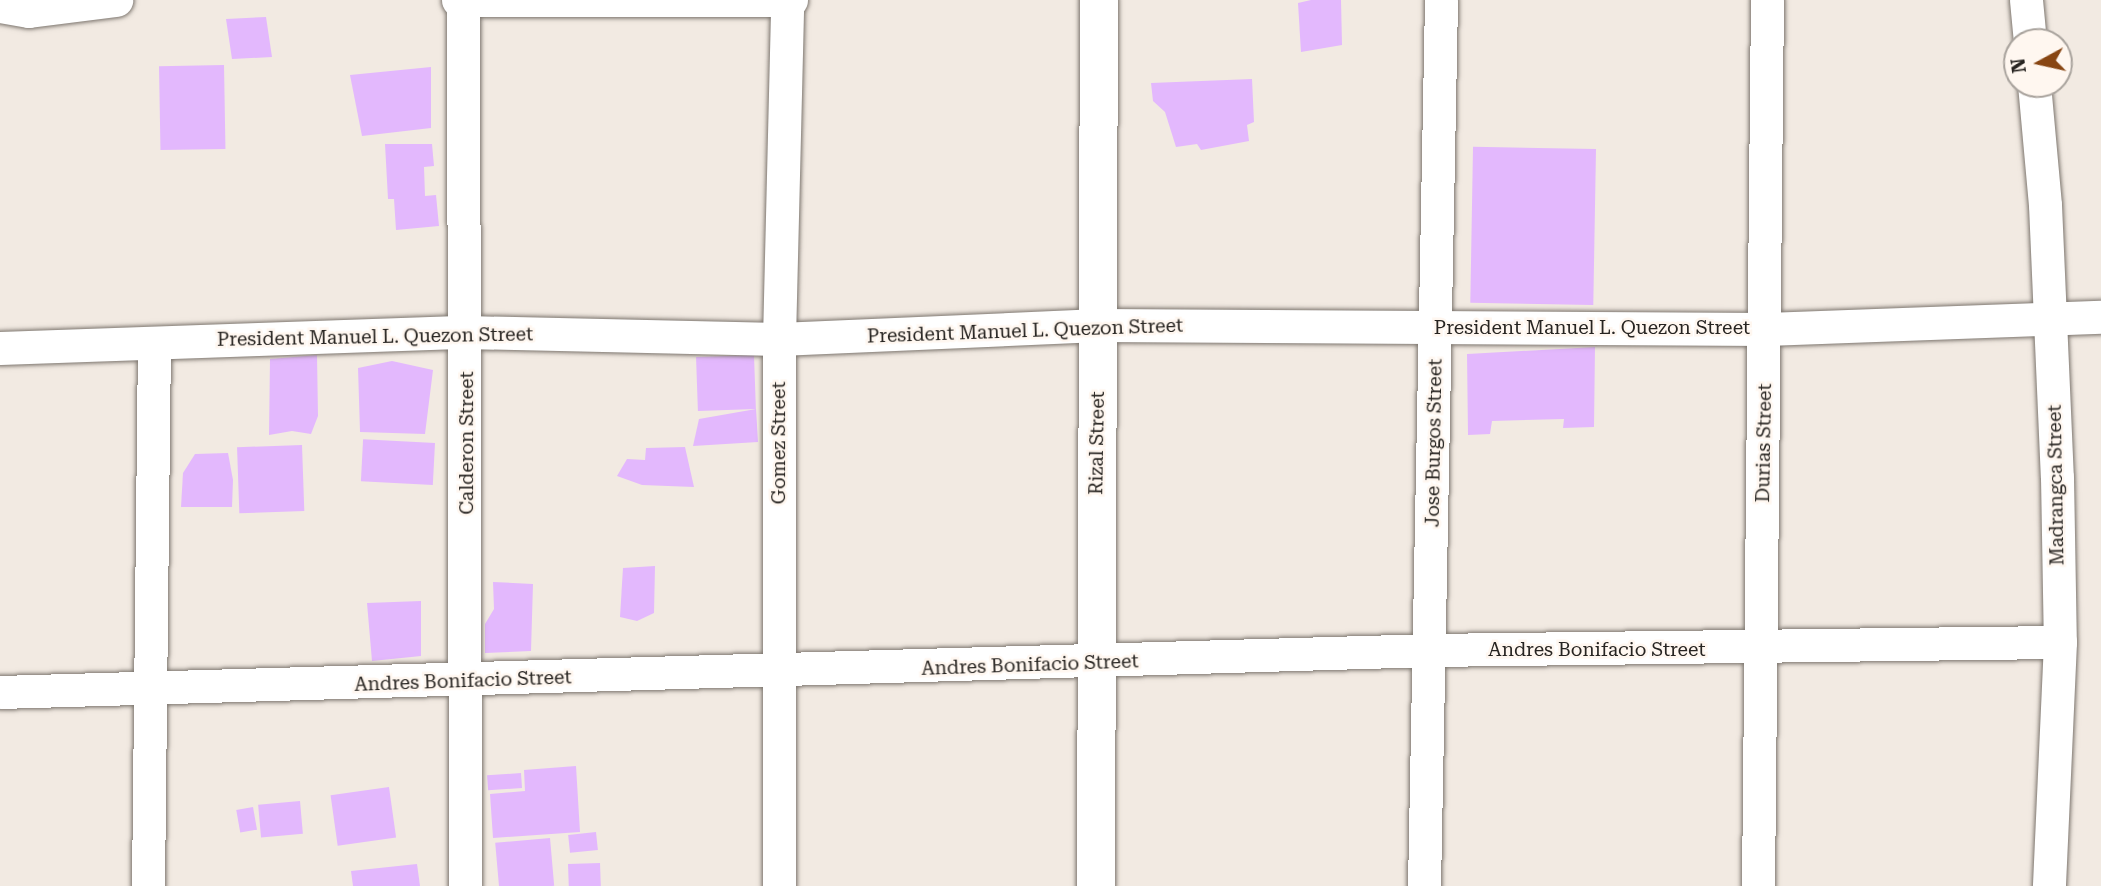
<!DOCTYPE html>
<style>
body{margin:0}
#map{position:relative;width:2101px;height:886px;overflow:hidden;background:#f2eae2;font-family:"Roboto Serif",serif}
div>[style]{position:absolute}
.building>*{inset:0;background:#e3b8fd;transform-origin:0 0}
.roads{filter:drop-shadow(0 0 2px #7d766f) drop-shadow(0 0 2px #7d766f)}
.minor>*{height:33px;margin:-16.5px;padding:0 16.5px;transform-origin:16.5px;border-radius:16.5px;background:#fff}
.secondary>*{height:38px;margin:-19px;padding:0 19px;transform-origin:19px;border-radius:19px;background:#fff}
span{translate:-50% -50%;white-space:nowrap;text-align:center;line-height:1.15;-webkit-text-stroke:5px #fff7f0;paint-order:stroke}
.street-label{font-size:19px;color:#272421}
.north{position:absolute;left:2003px;top:28px;width:70px;height:70px;box-sizing:border-box;background:#fff7f0;border:2px solid #a9a39d;border-radius:50%;rotate:262deg;font-size:19px;font-weight:700;line-height:28px;text-align:center;color:#272421}
.north::after{content:'';display:block;margin:auto;width:24px;height:32px;background:#884613;clip-path:polygon(50% 0,100% 100%,50% 72%,0 100%)}
</style>
<div id="map">
<div class="building">
<i style="clip-path:polygon(1311px 0,1341px 0,1342px 45px,1301px 52px,1298px 3px)"></i>
<i style="clip-path:polygon(266px 17px,272px 57px,232px 59px,226px 19px)"></i>
<i style="left:224px;top:65px;width:84px;height:65px;rotate:89deg"></i>
<i style="clip-path:polygon(431px 67px,431px 128px,362px 136px,350px 75px)"></i>
<i style="clip-path:polygon(1252px 79px,1254px 122px,1247px 125px,1249px 141px,1201px 150px,1197px 144px,1176px 147px,1165px 112px,1153px 101px,1151px 83px)"></i>
<i style="clip-path:polygon(385px 144px,432px 144px,434px 166px,424px 167px,425px 196px,436px 195px,439px 226px,396px 230px,394px 199px,388px 199px)"></i>
<i style="left:1596px;top:149px;width:156px;height:123px;rotate:91deg"></i>
<i style="clip-path:polygon(1595px 347px,1594px 427px,1563px 428px,1564px 419px,1492px 421px,1490px 434px,1468px 435px,1467px 354px)"></i>
<i style="clip-path:polygon(317px 355px,318px 416px,311px 434px,292px 431px,269px 435px,270px 359px)"></i>
<i style="left:754px;top:355px;width:54px;height:58px;rotate:88deg"></i>
<i style="clip-path:polygon(392px 361px,433px 370px,425px 434px,360px 432px,358px 368px)"></i>
<i style="clip-path:polygon(756px 409px,758px 442px,693px 446px,699px 419px)"></i>
<i style="left:435px;top:443px;width:42px;height:72px;rotate:93deg"></i>
<i style="left:302px;top:445px;width:66px;height:65px;rotate:88deg"></i>
<i style="clip-path:polygon(685px 447px,694px 487px,642px 485px,617px 476px,627px 459px,645px 460px,646px 448px)"></i>
<i style="clip-path:polygon(228px 453px,233px 480px,232px 507px,181px 507px,183px 473px,195px 454px)"></i>
<i style="clip-path:polygon(655px 566px,654px 613px,637px 621px,620px 617px,623px 568px)"></i>
<i style="clip-path:polygon(493px 582px,533px 584px,531px 651px,485px 653px,485px 624px,494px 609px)"></i>
<i style="clip-path:polygon(421px 601px,421px 656px,372px 661px,367px 603px)"></i>
<i style="clip-path:polygon(576px 766px,580px 832px,493px 838px,490px 794px,525px 791px,524px 770px)"></i>
<i style="left:521px;top:773px;width:15px;height:34px;rotate:86deg"></i>
<i style="left:389px;top:787px;width:51px;height:59px;rotate:82deg"></i>
<i style="left:300px;top:801px;width:33px;height:42px;rotate:85deg"></i>
<i style="left:253px;top:807px;width:23px;height:17px;rotate:80deg"></i>
<i style="left:596px;top:832px;width:18px;height:28px;rotate:84deg"></i>
<i style="left:550px;top:838px;width:48px;height:55px;rotate:85deg"></i>
<i style="left:600px;top:863px;width:23px;height:32px;rotate:88deg"></i>
<i style="clip-path:polygon(417px 864px,420px 886px,353px 886px,351px 871px)"></i>
</div>
<div class="roads">
<div class="minor">
<i style="left:458px;top:0;width:333px"></i>
<i style="left:2026px;top:0;width:42px;rotate:84.6deg"></i>
<i style="left:463px;top:1px;width:885px;rotate:89.87deg"></i>
<i style="left:0;top:6px;width:29px;rotate:10deg"></i>
<i style="left:29px;top:11px;width:88px;rotate:-7.2deg"></i>
<i style="left:2034px;top:84px;width:121px;rotate:84.8deg"></i>
<i style="left:2045px;top:205px;width:272px;rotate:87.5deg"></i>
<i style="left:2057px;top:477px;width:165px;rotate:89deg"></i>
<i style="left:2060px;top:642px;width:244px;rotate:92.6deg"></i>
<i style="left:0;top:348px;width:466px;rotate:-2deg"></i>
<i style="left:466px;top:332px;width:313px;rotate:1.3deg"></i>
<i style="left:779px;top:339px;width:320px;rotate:-2.5deg"></i>
<i style="left:1099px;top:325px;width:667px;rotate:0.34deg"></i>
<i style="left:1766px;top:329px;width:335px;rotate:-2.1deg"></i>
<i style="left:0;top:692px;width:1430px;rotate:-1.68deg"></i>
<i style="left:1429px;top:650px;width:631px;rotate:-0.73deg"></i>
<i style="left:148px;top:886px;width:543px;rotate:-89.37deg"></i>
<i style="left:779px;top:886px;width:547px;rotate:-90deg"></i>
<i style="left:779px;top:339px;width:339px;rotate:-88.6deg"></i>
<i style="left:1424px;top:886px;width:886px;rotate:-88.9deg"></i>
<i style="left:1758px;top:886px;width:886px;rotate:-89.42deg"></i>
</div>
<div class="secondary">
<i style="left:1096px;top:886px;width:886px;rotate:-89.81deg"></i>
</div>
</div>
<div class="street-label">
<span style="left:1592px;top:328px">President Manuel L. Quezon Street</span>
<span style="left:1025px;top:331px;rotate:-2deg">President Manuel L. Quezon Street</span>
<span style="left:375px;top:337px;rotate:-1deg">President Manuel L. Quezon Street</span>
<span style="left:467px;top:443px;rotate:-90deg">Calderon Street</span>
<span style="left:779px;top:443px;rotate:-90deg">Gomez Street</span>
<span style="left:1097px;top:443px;rotate:-89deg">Rizal Street</span>
<span style="left:1434px;top:443px;rotate:-89deg">Jose Burgos Street</span>
<span style="left:1764px;top:443px;rotate:-89deg">Durias Street</span>
<span style="left:2056px;top:485px;rotate:-91deg">Madrangca Street</span>
<span style="left:1597px;top:650px">Andres Bonifacio Street</span>
<span style="left:1030px;top:665px;rotate:-2deg">Andres Bonifacio Street</span>
<span style="left:463px;top:681px;rotate:-2deg">Andres Bonifacio Street</span>
</div>
<div class="north">N</div>
</div>
